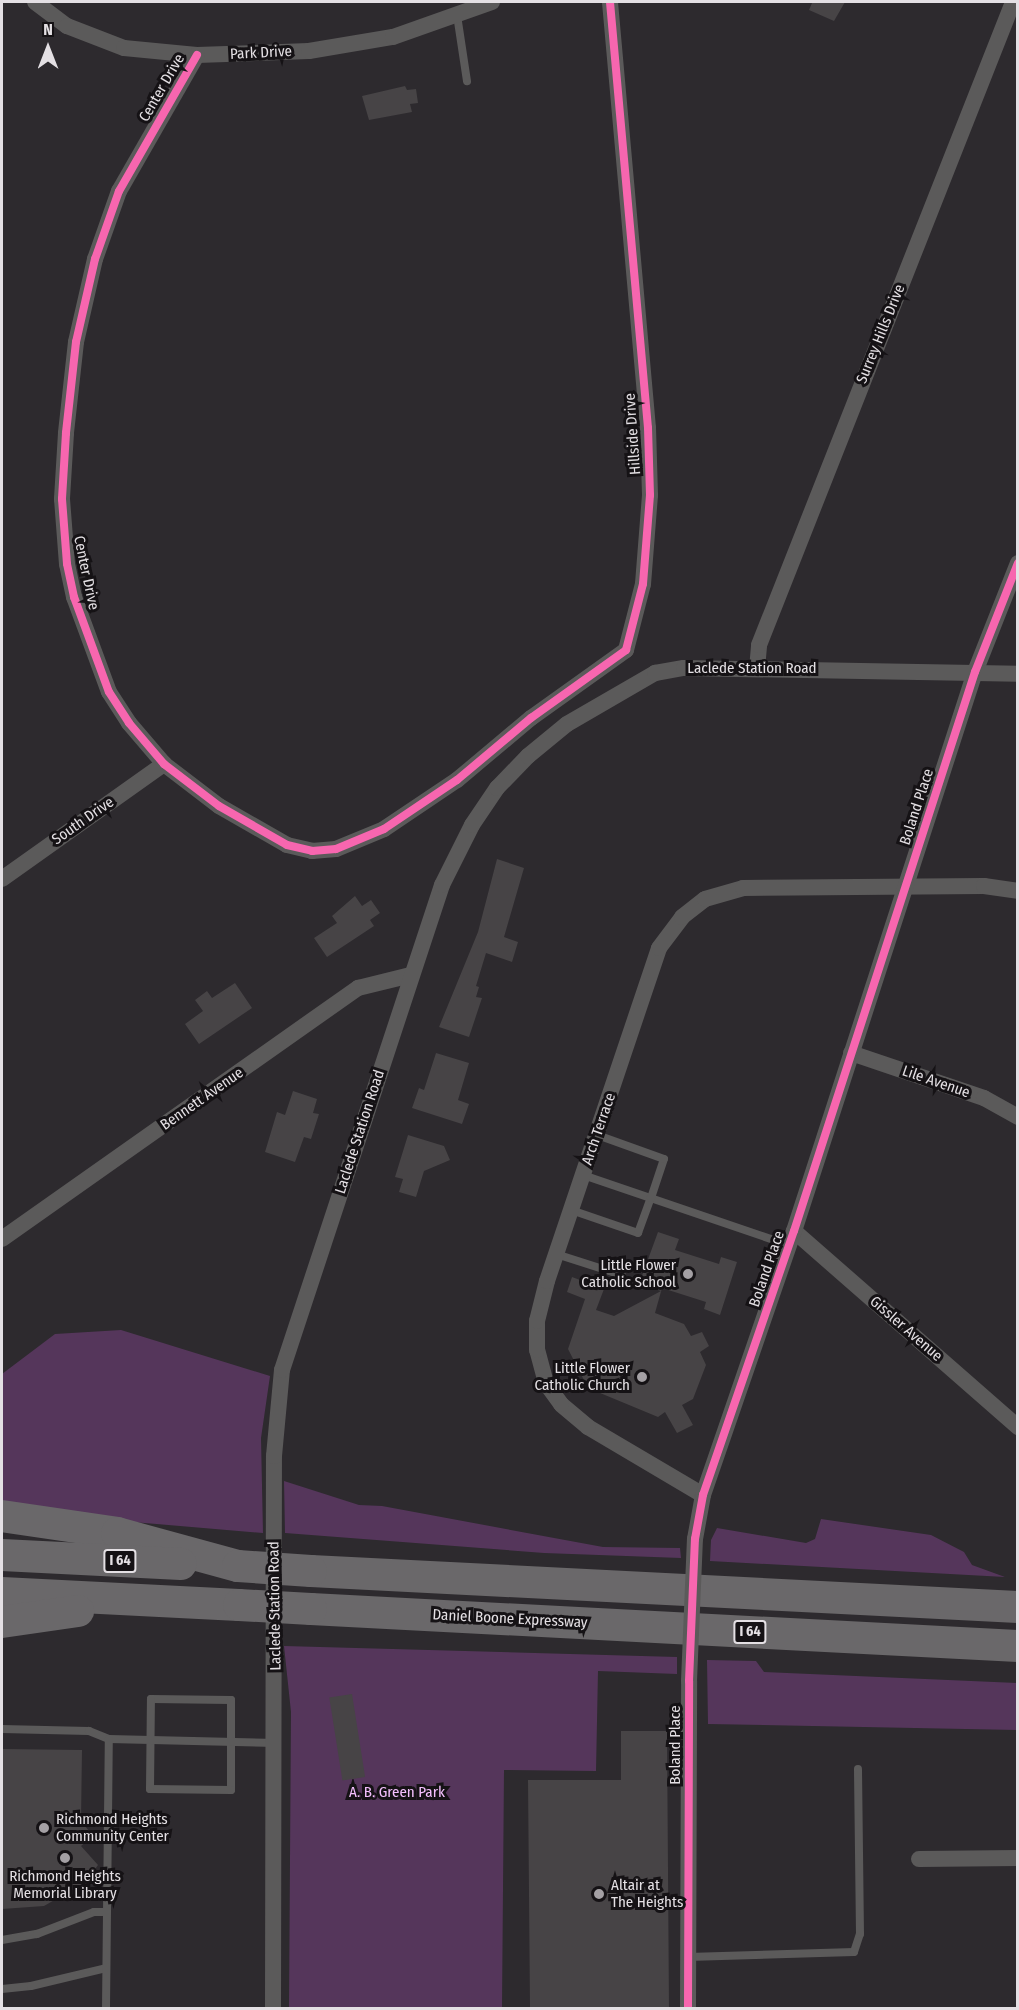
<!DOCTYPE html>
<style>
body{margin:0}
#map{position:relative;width:1019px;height:2010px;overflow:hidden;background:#2d2a2e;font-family:"Fira Sans Condensed",sans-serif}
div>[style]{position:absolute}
.green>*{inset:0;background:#55365b}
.building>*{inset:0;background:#474446;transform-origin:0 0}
.lane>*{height:8px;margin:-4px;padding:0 4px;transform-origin:4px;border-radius:4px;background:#5b5a5a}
.street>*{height:16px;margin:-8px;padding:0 8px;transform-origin:8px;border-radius:8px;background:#5b5a5a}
.highway>*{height:32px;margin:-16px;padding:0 16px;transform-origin:16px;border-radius:16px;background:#6a686a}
.street-bridge>*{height:16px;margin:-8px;padding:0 8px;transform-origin:8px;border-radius:8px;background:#5b5a5a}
.highway-bridge>*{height:32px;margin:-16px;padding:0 16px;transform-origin:16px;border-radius:16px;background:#6a686a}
.cycleway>*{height:8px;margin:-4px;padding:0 4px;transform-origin:4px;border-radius:4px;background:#f766af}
.dots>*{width:16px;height:16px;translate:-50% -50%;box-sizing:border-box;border:3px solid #151215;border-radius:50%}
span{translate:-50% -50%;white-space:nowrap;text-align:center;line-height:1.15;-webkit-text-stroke:6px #151215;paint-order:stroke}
.shield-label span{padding:2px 4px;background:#151215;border:2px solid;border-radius:4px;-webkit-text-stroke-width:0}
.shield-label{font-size:14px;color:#e4e0e4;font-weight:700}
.street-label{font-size:15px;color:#e4e0e4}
.poi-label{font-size:15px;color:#e4e0e4}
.right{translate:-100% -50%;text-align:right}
.left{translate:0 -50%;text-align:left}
.park-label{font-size:15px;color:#f5c0ff}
.frame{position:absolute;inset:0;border:3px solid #e4e0e4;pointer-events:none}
.north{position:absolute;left:18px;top:18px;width:60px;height:60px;-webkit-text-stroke:4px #151215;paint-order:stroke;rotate:0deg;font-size:16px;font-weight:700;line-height:24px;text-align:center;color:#e4e0e4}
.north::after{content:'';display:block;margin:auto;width:21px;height:27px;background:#e4e0e4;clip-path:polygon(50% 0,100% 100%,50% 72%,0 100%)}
</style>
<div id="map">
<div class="green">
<i style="clip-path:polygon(121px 1330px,270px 1376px,261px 1438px,263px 1533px,121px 1521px,2px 1505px,2px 1374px,55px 1334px)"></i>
<i style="clip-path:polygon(284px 1481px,359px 1505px,382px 1506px,603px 1547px,680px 1548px,681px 1558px,544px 1553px,285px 1533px)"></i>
<i style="clip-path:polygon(821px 1519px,931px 1535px,964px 1552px,972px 1565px,1005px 1577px,710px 1561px,711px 1540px,717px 1528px,806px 1543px,815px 1539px)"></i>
<i style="clip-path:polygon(284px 1646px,677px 1657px,677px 1674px,598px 1671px,596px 1771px,504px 1770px,502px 2008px,289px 2008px,291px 1712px)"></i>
<i style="clip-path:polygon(707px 1660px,756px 1661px,764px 1672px,1017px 1683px,1017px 1730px,708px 1724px)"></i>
</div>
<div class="building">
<i style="clip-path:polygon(808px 2px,845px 2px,834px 21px,809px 10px,812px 3px)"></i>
<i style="clip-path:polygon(405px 86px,407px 90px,416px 89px,418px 103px,410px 104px,412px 112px,369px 120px,362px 96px)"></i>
<i style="clip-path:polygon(497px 859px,524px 868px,504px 937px,518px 942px,512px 962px,486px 953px,476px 986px,479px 987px,476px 997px,482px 998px,469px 1037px,439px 1027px,478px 932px)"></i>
<i style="clip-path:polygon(355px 896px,362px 906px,371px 900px,380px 913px,370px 920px,374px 926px,327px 957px,314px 938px,337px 923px,332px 916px)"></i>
<i style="clip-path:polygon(235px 983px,252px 1008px,199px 1044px,185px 1024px,203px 1011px,195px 1000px,207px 991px,212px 998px)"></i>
<i style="clip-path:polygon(436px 1053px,469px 1063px,458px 1100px,469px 1104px,462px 1124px,412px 1108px,419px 1088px,424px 1090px)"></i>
<i style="clip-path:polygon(293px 1091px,317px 1099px,313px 1113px,319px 1114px,311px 1139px,304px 1137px,295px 1162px,265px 1152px,277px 1112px,285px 1115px)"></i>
<i style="clip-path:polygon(408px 1135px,444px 1146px,450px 1160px,424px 1171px,416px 1197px,399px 1192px,403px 1179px,395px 1177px)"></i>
<i style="clip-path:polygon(658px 1232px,679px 1239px,675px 1250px,719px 1264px,721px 1257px,737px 1262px,720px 1315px,704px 1309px,706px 1302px,662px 1288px,655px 1313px,684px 1324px,691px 1336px,702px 1332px,709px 1346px,700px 1352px,706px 1365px,693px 1399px,682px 1405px,693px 1425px,677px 1433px,665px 1412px,658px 1417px,588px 1388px,568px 1349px,585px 1299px,567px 1292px,572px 1277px,604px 1289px,596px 1310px,614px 1316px,661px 1291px,639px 1284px)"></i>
<i style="left:352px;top:1694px;width:84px;height:23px;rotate:81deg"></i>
<i style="clip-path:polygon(621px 1731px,667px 1731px,669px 2008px,530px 2008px,528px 1780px,621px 1780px)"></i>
<i style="clip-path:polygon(2px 1749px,82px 1750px,81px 1821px,93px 1836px,81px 1846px,98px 1865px,86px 1882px,44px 1906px,2px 1909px)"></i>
</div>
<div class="lane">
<i style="left:457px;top:15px;width:67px;rotate:81.4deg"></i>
<i style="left:583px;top:1175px;width:218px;rotate:18.8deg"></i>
<i style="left:571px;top:1210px;width:71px;rotate:18.9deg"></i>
<i style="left:638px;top:1233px;width:37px;rotate:-70deg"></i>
<i style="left:651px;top:1198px;width:41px;rotate:-71.6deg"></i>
<i style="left:664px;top:1159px;width:71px;rotate:-160.3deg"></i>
<i style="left:556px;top:1254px;width:69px;rotate:17.7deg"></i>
<i style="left:151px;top:1699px;width:80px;rotate:0.7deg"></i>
<i style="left:231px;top:1700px;width:90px;rotate:90deg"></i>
<i style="left:231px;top:1790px;width:81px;rotate:-179.3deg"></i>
<i style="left:150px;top:1789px;width:90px;rotate:-89.4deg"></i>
<i style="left:2px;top:1729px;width:87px;rotate:1.3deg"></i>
<i style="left:89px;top:1731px;width:22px;rotate:22deg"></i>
<i style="left:109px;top:1739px;width:167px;rotate:1.4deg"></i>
<i style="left:2px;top:1940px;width:36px;rotate:-10deg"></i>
<i style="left:37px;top:1934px;width:61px;rotate:-21.1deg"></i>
<i style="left:94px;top:1912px;width:12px"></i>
<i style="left:688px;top:1957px;width:166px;rotate:-1.7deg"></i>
<i style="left:854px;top:1952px;width:19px;rotate:-72deg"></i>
<i style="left:860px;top:1934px;width:165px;rotate:-90.7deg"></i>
<i style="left:2px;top:1989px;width:29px;rotate:-6deg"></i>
<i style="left:31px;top:1986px;width:77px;rotate:-13.5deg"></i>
<i style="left:106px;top:2008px;width:269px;rotate:-89.4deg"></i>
</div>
<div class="street">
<i style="left:35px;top:2px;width:40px;rotate:37deg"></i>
<i style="left:67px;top:26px;width:61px;rotate:21.1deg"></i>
<i style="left:124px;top:48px;width:73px;rotate:5.5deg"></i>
<i style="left:197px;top:55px;width:112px;rotate:-2deg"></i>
<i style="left:309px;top:51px;width:85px;rotate:-9.5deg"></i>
<i style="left:393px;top:37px;width:105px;rotate:-19.5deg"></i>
<i style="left:197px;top:55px;width:157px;rotate:119.8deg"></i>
<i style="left:119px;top:191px;width:72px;rotate:109.4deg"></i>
<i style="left:95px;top:259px;width:85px;rotate:102.9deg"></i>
<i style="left:76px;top:342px;width:92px;rotate:96.3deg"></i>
<i style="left:66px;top:433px;width:66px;rotate:93.5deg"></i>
<i style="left:62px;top:499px;width:65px;rotate:85.6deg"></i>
<i style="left:67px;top:564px;width:34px;rotate:78deg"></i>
<i style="left:74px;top:597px;width:101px;rotate:69.8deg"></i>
<i style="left:109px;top:692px;width:37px;rotate:57deg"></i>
<i style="left:129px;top:723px;width:54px;rotate:49.5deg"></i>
<i style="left:164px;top:764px;width:69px;rotate:37.4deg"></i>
<i style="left:219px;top:806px;width:78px;rotate:29.8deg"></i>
<i style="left:287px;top:845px;width:26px;rotate:13deg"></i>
<i style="left:312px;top:851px;width:24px;rotate:-5deg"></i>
<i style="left:336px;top:849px;width:52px;rotate:-22.6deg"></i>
<i style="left:384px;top:829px;width:88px;rotate:-33.9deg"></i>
<i style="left:457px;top:780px;width:97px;rotate:-40deg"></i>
<i style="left:531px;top:718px;width:117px;rotate:-35.6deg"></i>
<i style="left:626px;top:650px;width:68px;rotate:-75.6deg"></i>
<i style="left:643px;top:584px;width:89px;rotate:-85.5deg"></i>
<i style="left:650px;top:495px;width:67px;rotate:-91.7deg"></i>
<i style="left:648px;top:428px;width:428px;rotate:-95.1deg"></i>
<i style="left:757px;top:669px;width:24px;rotate:-85deg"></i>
<i style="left:759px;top:645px;width:691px;rotate:-68.44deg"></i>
<i style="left:2px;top:879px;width:199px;rotate:-35.4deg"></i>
<i style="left:851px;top:1053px;width:140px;rotate:18.7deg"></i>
<i style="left:984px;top:1098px;width:39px;rotate:29deg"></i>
<i style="left:794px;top:1231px;width:298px;rotate:41.2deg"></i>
<i style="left:2px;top:1239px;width:436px;rotate:-35.2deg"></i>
<i style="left:358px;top:988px;width:55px;rotate:-13.8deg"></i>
<i style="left:703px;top:1495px;width:134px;rotate:-149.4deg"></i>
<i style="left:588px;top:1427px;width:35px;rotate:-140deg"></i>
<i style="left:561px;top:1404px;width:26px;rotate:-126deg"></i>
<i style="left:546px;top:1383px;width:34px;rotate:-105deg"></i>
<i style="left:537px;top:1350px;width:29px;rotate:-90deg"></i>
<i style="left:537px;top:1321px;width:41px;rotate:-76deg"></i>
<i style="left:547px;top:1281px;width:351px;rotate:-71.4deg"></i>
<i style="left:659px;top:948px;width:39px;rotate:-53deg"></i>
<i style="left:682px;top:917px;width:29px;rotate:-38deg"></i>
<i style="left:705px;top:899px;width:40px;rotate:-16deg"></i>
<i style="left:743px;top:888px;width:241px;rotate:-0.5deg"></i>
<i style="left:984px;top:886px;width:34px;rotate:8deg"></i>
<i style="left:695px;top:1539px;width:45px;rotate:-79.7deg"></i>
<i style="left:703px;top:1495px;width:279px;rotate:-71deg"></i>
<i style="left:794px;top:1231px;width:588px;rotate:-72.06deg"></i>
<i style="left:975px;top:672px;width:117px;rotate:-68.5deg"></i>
<i style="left:919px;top:1859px;width:99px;rotate:-0.6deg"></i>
<i style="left:273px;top:2008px;width:552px;rotate:-89.9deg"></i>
<i style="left:274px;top:1456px;width:86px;rotate:-84.7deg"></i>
<i style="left:282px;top:1370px;width:511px;rotate:-71.74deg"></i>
<i style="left:442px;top:885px;width:67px;rotate:-63.4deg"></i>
<i style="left:472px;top:825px;width:45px;rotate:-56deg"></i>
<i style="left:497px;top:788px;width:45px;rotate:-45.9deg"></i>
<i style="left:528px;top:756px;width:50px;rotate:-39.4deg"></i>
<i style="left:567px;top:724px;width:102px;rotate:-30.1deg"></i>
<i style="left:655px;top:673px;width:29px;rotate:-10deg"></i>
<i style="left:684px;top:668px;width:334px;rotate:1deg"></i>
<i style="left:688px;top:2008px;width:327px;rotate:-89.8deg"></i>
</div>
<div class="highway">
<i style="left:2px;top:1516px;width:116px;rotate:8.4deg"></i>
<i style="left:117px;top:1533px;width:125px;rotate:15.3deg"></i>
<i style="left:2px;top:1555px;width:179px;rotate:2.9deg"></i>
<i style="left:311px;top:1571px;width:708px;rotate:2.91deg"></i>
<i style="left:2px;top:1593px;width:237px;rotate:2.9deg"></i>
<i style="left:311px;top:1609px;width:708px;rotate:3deg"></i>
<i style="left:2px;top:1622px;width:77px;rotate:-8.2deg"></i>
</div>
<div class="street-bridge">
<i style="left:689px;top:1681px;width:142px;rotate:-87.6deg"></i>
</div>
<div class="highway-bridge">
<i style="left:238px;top:1566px;width:73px;rotate:3.9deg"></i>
<i style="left:239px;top:1605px;width:72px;rotate:3.2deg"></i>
</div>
<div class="cycleway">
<i style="left:197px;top:55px;width:157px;rotate:119.8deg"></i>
<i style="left:119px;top:191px;width:72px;rotate:109.4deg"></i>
<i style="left:95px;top:259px;width:85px;rotate:102.9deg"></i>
<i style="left:76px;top:342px;width:92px;rotate:96.3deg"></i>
<i style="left:66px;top:433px;width:66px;rotate:93.5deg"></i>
<i style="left:62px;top:499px;width:65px;rotate:85.6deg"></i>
<i style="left:67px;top:564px;width:34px;rotate:78deg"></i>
<i style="left:74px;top:597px;width:101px;rotate:69.8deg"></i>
<i style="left:109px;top:692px;width:37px;rotate:57deg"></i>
<i style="left:129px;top:723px;width:54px;rotate:49.5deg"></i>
<i style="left:164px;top:764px;width:69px;rotate:37.4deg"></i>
<i style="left:219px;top:806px;width:78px;rotate:29.8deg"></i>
<i style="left:287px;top:845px;width:26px;rotate:13deg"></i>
<i style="left:312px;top:851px;width:24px;rotate:-5deg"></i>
<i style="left:336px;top:849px;width:52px;rotate:-22.6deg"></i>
<i style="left:384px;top:829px;width:88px;rotate:-33.9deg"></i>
<i style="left:457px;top:780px;width:97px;rotate:-40deg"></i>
<i style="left:531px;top:718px;width:117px;rotate:-35.6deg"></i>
<i style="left:626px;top:650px;width:68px;rotate:-75.6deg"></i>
<i style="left:643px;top:584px;width:89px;rotate:-85.5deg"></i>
<i style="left:650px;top:495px;width:67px;rotate:-91.7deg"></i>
<i style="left:648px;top:428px;width:428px;rotate:-95.1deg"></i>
<i style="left:688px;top:2008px;width:327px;rotate:-89.8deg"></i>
<i style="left:689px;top:1681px;width:142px;rotate:-87.6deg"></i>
<i style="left:695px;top:1539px;width:45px;rotate:-79.7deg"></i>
<i style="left:703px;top:1495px;width:279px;rotate:-71deg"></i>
<i style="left:794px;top:1231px;width:588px;rotate:-72.06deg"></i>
<i style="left:975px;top:672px;width:117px;rotate:-68.5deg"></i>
</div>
<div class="dots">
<i style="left:688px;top:1274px;background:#a4a0a4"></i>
<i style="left:642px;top:1377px;background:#a4a0a4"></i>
<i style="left:44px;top:1828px;background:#a4a0a4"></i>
<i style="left:65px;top:1858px;background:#a4a0a4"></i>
<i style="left:599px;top:1894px;background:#a4a0a4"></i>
</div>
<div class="shield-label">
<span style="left:120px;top:1561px">I 64</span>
<span style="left:750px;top:1632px">I 64</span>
</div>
<div class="street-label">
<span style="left:261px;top:53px;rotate:-3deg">Park Drive</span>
<span style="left:162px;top:88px;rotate:-60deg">Center Drive</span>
<span style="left:881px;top:334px;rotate:-68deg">Surrey Hills Drive</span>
<span style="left:633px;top:434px;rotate:-94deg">Hillside Drive</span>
<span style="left:86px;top:573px;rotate:78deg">Center Drive</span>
<span style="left:752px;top:669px">Laclede Station Road</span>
<span style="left:917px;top:807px;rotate:-72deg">Boland Place</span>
<span style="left:83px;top:821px;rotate:-35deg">South Drive</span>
<span style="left:936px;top:1082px;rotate:19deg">Lile Avenue</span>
<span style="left:202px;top:1099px;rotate:-35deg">Bennett Avenue</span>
<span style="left:599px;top:1129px;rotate:-71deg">Arch Terrace</span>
<span style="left:360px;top:1132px;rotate:-72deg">Laclede Station Road</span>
<span style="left:767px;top:1269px;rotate:-71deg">Boland Place</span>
<span style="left:906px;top:1329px;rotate:41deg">Gissler Avenue</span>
<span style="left:275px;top:1606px;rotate:-91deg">Laclede Station Road</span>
<span style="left:510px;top:1619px;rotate:3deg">Daniel Boone Expressway</span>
<span style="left:676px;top:1745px;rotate:-90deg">Boland Place</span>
</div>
<div class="poi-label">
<span class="right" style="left:676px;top:1274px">Little Flower<br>Catholic School</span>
<span class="right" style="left:630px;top:1377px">Little Flower<br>Catholic Church</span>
<span class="left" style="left:56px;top:1828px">Richmond Heights<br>Community Center</span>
<span style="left:65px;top:1885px">Richmond Heights<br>Memorial Library</span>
<span class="left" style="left:611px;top:1894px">Altair at<br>The Heights</span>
</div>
<div class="park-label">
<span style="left:397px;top:1793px">A. B. Green Park</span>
</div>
<div class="frame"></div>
<div class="north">N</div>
</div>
